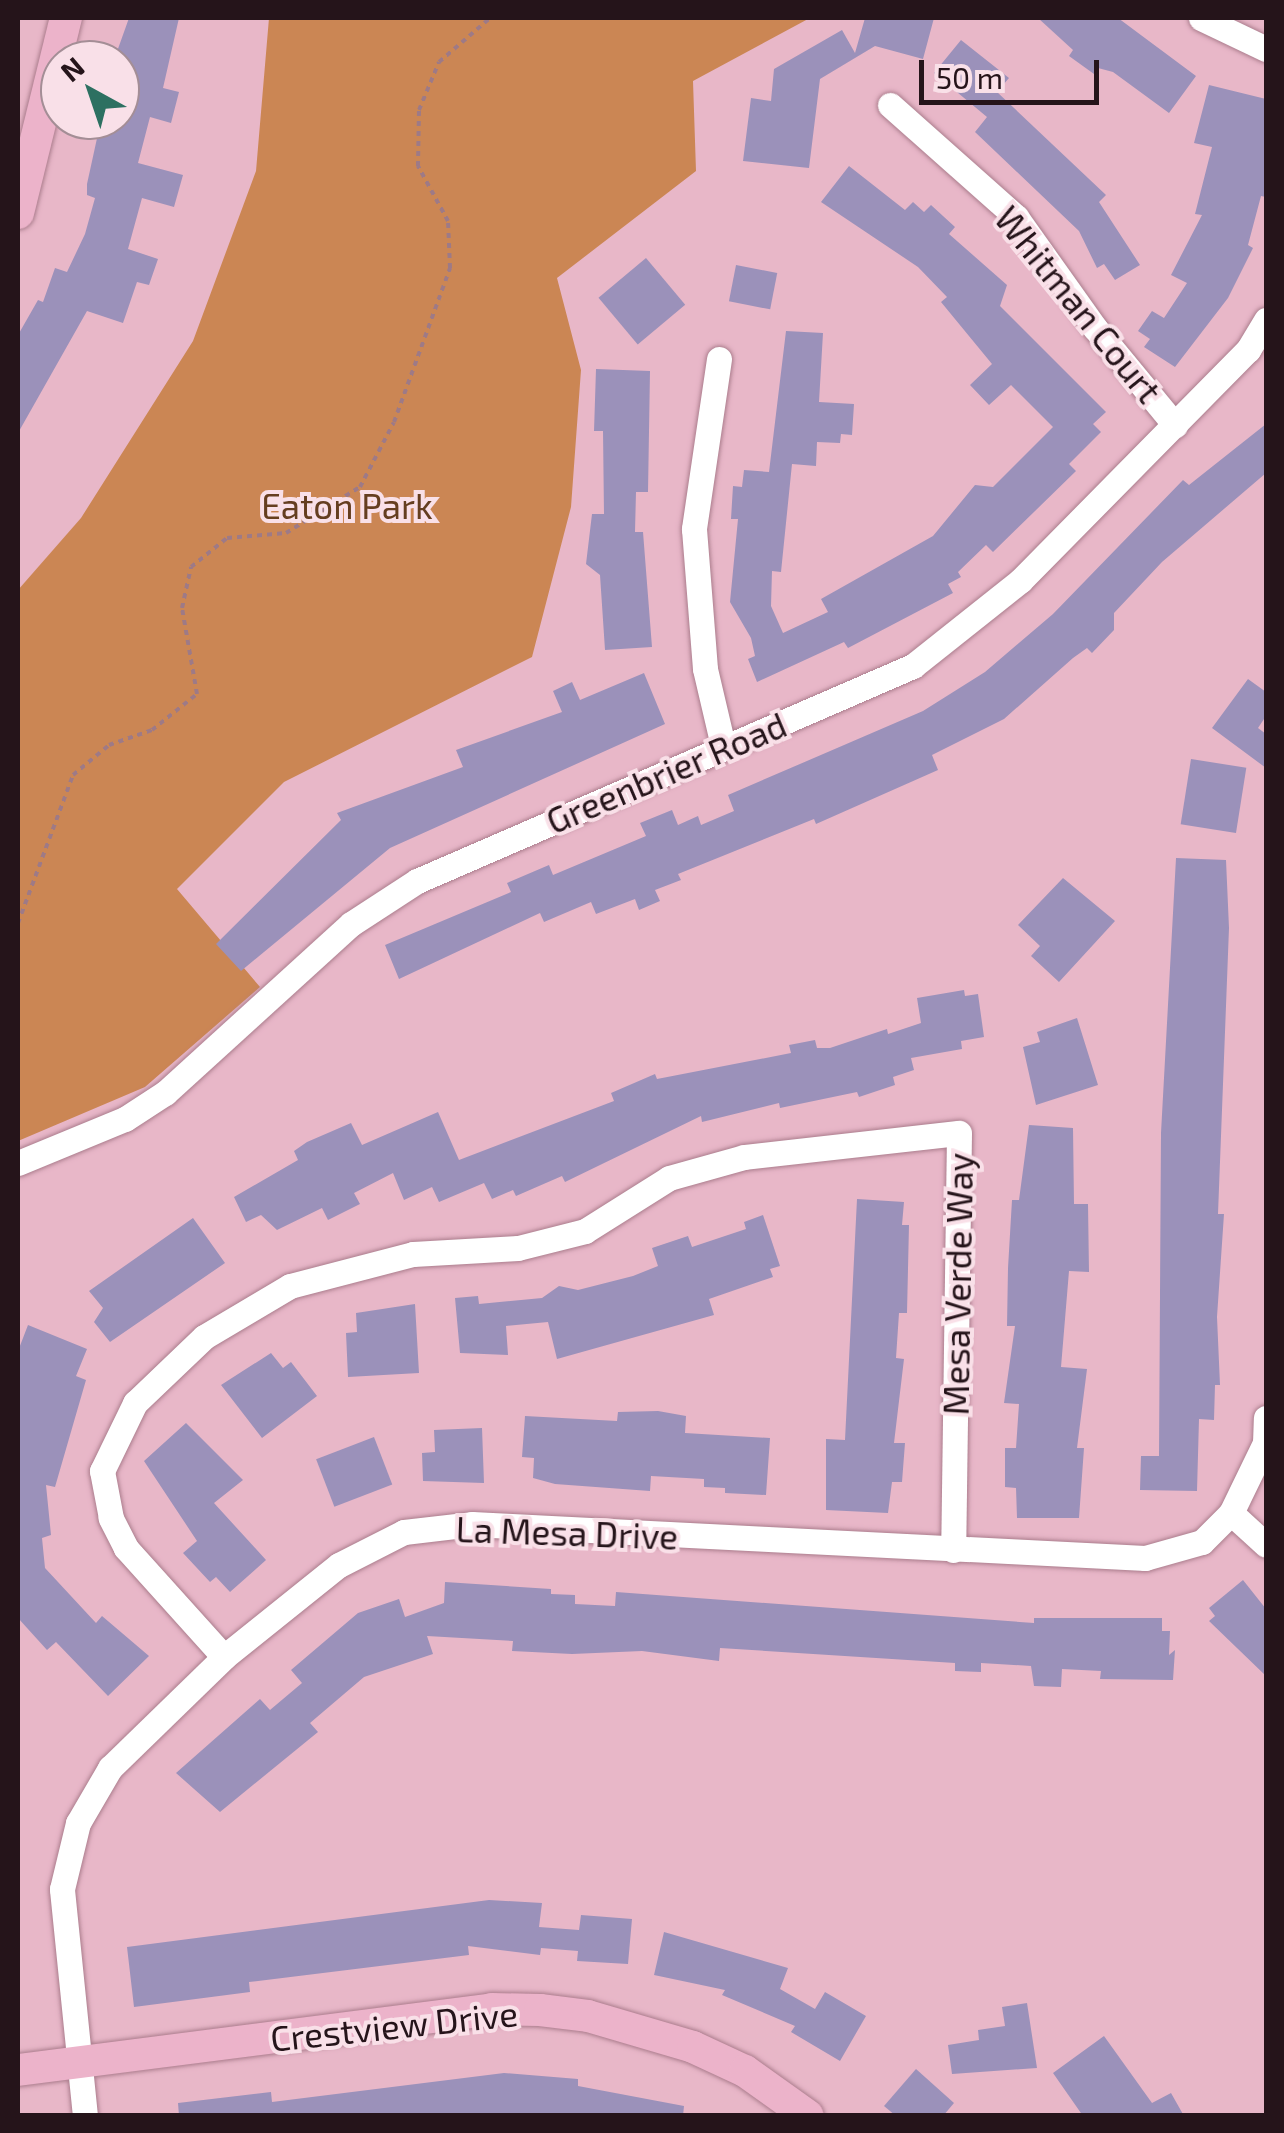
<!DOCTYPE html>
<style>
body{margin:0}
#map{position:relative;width:1284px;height:2133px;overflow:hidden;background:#e8b7c8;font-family:"Exo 2",sans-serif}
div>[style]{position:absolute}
.green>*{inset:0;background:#cb8654}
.building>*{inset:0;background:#9b91ba;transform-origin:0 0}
.path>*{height:4px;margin-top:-2px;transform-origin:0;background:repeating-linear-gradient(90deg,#9e7a86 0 5px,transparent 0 10px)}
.roads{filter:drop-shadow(0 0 2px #ab7d8d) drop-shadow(0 0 2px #ab7d8d)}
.minor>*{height:25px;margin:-12.5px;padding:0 12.5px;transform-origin:12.5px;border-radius:12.5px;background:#fff}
.major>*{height:32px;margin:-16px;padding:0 16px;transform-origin:16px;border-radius:16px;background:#ecb3ca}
span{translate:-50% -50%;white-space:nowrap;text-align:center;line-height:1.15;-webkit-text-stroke:8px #f9e0e8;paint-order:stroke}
.street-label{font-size:35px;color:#25141a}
.park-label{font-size:35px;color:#653e20}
.frame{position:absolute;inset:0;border:20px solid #25141a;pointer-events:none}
.north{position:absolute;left:40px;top:40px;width:100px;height:100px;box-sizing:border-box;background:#f9e0e8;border:2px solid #a48e96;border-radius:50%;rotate:320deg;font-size:28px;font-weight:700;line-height:40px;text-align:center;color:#25141a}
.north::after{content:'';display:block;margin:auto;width:35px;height:45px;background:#2d7061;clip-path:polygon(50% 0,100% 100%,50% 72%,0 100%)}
.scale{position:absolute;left:919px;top:60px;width:180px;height:45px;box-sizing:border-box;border:5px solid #25141a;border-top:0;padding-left:12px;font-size:30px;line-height:35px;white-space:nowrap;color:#25141a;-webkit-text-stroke:8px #f9e0e8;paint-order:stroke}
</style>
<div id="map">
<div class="green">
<i style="clip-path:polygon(269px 18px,808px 19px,693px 81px,696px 171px,557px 278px,581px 370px,571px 507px,532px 657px,284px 782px,177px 889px,260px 987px,145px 1087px,18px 1141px,18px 590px,81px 518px,193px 341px,256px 171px)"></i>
</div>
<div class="building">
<i style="clip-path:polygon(129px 18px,179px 18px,163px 88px,179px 92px,171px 123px,150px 117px,138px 163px,183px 175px,174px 207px,142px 198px,128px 249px,158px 259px,149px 285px,137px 282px,123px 323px,87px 311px,18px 433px,18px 335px,38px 300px,43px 302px,55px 268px,67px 272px,85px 234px,95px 198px,87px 195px,87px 184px,101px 120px,120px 120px,120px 60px,114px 60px)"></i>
<i style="clip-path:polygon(865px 18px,934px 18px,923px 59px,875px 46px,820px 79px,809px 168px,743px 161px,751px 98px,771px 101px,774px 69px,842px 30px,855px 53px)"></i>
<i style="clip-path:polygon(1038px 18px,1118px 18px,1196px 76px,1169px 113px,1113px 72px,1098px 68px,1094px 74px,1069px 56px,1073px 50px)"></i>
<i style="clip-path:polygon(961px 40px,1009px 78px,997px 92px,1106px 195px,1099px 202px,1140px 265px,1115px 280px,1104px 264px,1097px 268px,1079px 231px,975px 132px,987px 117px,934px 73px)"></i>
<i style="clip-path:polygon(1209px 85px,1266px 99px,1266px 197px,1261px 196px,1248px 245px,1253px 248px,1228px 298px,1175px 367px,1144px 347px,1150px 339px,1138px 331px,1152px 311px,1164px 318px,1187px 283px,1171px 275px,1202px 215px,1195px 214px,1212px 147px,1194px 143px)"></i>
<i style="clip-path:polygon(849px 166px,905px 210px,913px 202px,924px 212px,931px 205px,955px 227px,949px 234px,1007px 285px,1000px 306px,1106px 412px,1093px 424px,1101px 432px,1069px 464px,1076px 471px,993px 552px,986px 545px,958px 572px,961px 577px,948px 584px,953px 593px,848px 648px,844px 642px,757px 682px,748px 659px,755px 656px,751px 638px,730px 602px,738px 519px,731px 519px,733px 486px,742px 487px,744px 470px,769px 472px,786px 331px,823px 333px,819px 402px,854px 404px,852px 435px,841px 434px,840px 443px,817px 442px,816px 466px,792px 464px,781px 572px,772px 571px,771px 606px,783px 633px,828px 612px,821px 599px,933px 536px,975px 485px,993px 487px,1053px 427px,1011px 385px,989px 405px,970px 385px,992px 364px,941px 302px,947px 297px,918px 267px,821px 202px)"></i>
<i style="left:646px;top:258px;width:61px;height:62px;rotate:50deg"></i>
<i style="left:736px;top:265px;width:42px;height:37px;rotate:11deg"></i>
<i style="clip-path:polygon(596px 369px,650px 371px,648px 492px,636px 492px,635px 532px,643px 532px,652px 647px,605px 650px,600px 575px,586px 564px,592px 514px,604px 514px,603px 431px,594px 431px)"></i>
<i style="clip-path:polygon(1266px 424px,1266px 473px,1162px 562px,1114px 613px,1114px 630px,1092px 653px,1087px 648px,1073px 658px,1004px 719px,932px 755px,938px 770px,816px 824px,814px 819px,678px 874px,681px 880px,655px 890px,660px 901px,639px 910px,635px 899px,596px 914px,591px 902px,544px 922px,540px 913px,399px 979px,385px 945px,511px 892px,507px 883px,549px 865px,553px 875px,646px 836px,640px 823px,672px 810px,678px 825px,698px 816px,701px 825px,734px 811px,728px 795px,923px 711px,985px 672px,1053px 614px,1183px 480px,1189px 485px)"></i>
<i style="clip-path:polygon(644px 673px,665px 724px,390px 848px,241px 971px,216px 944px,341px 820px,337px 813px,463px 767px,456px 750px,562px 712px,553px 691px,572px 682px,580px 700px)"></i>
<i style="clip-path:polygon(1248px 679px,1266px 692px,1266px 716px,1258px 728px,1266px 734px,1266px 768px,1212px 728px)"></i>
<i style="left:1191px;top:759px;width:56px;height:66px;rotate:9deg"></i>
<i style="clip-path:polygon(1176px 858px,1226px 860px,1229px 928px,1218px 1214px,1224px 1214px,1217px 1317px,1220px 1385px,1215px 1385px,1214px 1420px,1199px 1419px,1197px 1491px,1140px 1490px,1141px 1456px,1159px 1456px,1161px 1133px)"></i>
<i style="clip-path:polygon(1063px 878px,1115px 921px,1059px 982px,1031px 956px,1040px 946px,1018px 925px)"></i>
<i style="clip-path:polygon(964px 990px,965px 996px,978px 994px,984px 1037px,961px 1041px,962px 1049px,911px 1058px,914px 1070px,893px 1077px,895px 1085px,859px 1097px,857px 1092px,780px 1108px,779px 1103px,702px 1122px,701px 1116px,565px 1182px,562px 1176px,516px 1196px,513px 1190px,492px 1199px,484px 1183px,439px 1202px,432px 1187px,404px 1200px,393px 1173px,354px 1193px,360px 1204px,328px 1220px,322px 1208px,277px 1230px,261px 1215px,246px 1222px,234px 1197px,298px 1160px,294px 1151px,307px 1142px,351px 1123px,362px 1145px,438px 1112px,459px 1160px,614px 1101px,611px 1093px,655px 1074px,657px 1079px,791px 1053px,789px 1045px,815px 1040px,817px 1048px,830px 1048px,887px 1029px,888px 1034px,921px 1023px,917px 998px)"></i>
<i style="clip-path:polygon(1077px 1018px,1098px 1085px,1036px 1105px,1023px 1047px,1040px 1042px,1037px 1032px)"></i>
<i style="clip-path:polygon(1029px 1125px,1073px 1128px,1074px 1204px,1088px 1204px,1089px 1272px,1069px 1271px,1061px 1367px,1087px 1369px,1077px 1448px,1084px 1448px,1079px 1518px,1017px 1518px,1016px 1488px,1005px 1487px,1005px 1448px,1016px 1448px,1019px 1404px,1004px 1403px,1015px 1326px,1007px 1326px,1008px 1268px,1012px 1200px,1019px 1200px)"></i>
<i style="clip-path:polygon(857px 1199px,904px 1202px,902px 1225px,909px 1225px,907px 1313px,899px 1313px,896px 1358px,904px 1359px,894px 1443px,905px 1443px,902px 1482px,892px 1482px,888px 1513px,826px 1510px,826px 1439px,845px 1440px)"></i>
<i style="clip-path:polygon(763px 1215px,780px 1266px,770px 1269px,773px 1277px,709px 1299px,714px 1315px,557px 1359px,548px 1322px,506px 1326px,508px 1355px,460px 1353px,455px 1298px,478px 1296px,479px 1304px,542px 1298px,559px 1286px,578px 1290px,633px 1276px,658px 1266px,652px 1248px,688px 1236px,692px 1247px,746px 1229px,744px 1222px)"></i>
<i style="clip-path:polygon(193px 1218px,225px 1263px,110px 1342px,94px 1322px,103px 1308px,89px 1291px)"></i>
<i style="clip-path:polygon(415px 1304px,419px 1373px,348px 1377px,346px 1333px,357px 1332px,356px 1313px)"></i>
<i style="clip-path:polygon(28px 1325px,87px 1349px,76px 1376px,86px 1380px,55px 1487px,46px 1485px,51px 1535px,42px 1538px,45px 1568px,96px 1623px,102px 1616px,149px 1656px,108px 1696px,56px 1642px,47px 1650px,18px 1618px,18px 1351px)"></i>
<i style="clip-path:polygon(271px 1353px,283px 1368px,291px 1362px,317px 1396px,262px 1438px,221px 1385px)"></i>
<i style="clip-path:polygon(658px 1411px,686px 1416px,685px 1433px,770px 1438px,766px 1495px,725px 1493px,725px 1488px,704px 1487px,704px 1479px,651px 1476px,650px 1491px,555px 1484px,533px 1478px,534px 1458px,522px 1457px,525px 1416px,617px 1421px,618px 1412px)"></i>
<i style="clip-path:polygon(186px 1423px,243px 1480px,214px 1503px,266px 1560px,230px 1592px,216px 1577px,210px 1582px,183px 1553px,197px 1541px,144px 1461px)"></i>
<i style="clip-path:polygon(482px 1428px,484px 1483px,423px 1481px,422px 1453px,435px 1452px,434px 1430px)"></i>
<i style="left:374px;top:1437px;width:51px;height:62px;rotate:69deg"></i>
<i style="clip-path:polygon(1243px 1580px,1266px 1609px,1266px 1676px,1209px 1621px,1215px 1616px,1209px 1608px)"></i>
<i style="clip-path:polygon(445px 1582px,551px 1589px,551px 1594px,575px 1595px,575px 1604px,615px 1606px,616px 1592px,1034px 1623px,1034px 1618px,1162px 1618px,1162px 1631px,1170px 1631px,1169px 1655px,1175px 1650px,1173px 1680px,1100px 1679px,1101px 1671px,1062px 1669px,1061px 1687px,1034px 1686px,1031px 1666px,981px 1663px,981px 1672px,955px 1671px,955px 1663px,720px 1648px,719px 1661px,642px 1651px,572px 1654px,512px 1651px,513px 1641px,427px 1636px,433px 1654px,364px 1677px,310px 1723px,318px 1732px,220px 1812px,176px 1773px,260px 1699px,270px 1710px,302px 1683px,291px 1670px,358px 1613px,399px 1599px,405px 1617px,444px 1603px)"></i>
<i style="clip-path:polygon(489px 1900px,542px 1903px,539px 1927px,579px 1930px,581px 1915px,632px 1919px,628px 1964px,577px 1961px,578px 1951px,541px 1948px,540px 1955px,468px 1946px,469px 1955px,249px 1982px,250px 1992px,134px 2007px,127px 1947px)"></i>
<i style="clip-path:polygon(664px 1932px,788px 1968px,780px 1989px,815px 2009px,825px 1992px,866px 2016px,840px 2061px,791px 2032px,795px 2026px,722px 1995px,725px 1990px,654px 1975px)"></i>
<i style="clip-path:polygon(1027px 2003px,1037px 2068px,952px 2074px,948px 2045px,979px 2040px,978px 2030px,1005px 2026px,1002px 2007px)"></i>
<i style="clip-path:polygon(1104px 2036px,1152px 2103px,1171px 2093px,1184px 2116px,1083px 2116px,1053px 2073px)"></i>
<i style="clip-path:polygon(916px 2069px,954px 2103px,943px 2116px,896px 2116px,884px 2106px)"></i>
<i style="clip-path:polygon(504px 2073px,578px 2079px,578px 2086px,684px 2106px,683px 2116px,179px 2116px,178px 2103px,271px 2092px,272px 2102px)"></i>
</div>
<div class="path">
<i style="left:18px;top:923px;width:158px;rotate:-69.6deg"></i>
<i style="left:73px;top:775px;width:47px;rotate:-39.8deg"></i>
<i style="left:109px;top:745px;width:46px;rotate:-19.2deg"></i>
<i style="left:152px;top:730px;width:58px;rotate:-38.7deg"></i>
<i style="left:197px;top:694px;width:87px;rotate:-99.9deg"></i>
<i style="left:182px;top:608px;width:42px;rotate:-77.6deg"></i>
<i style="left:191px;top:567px;width:46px;rotate:-38.9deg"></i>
<i style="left:227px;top:538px;width:59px;rotate:-4.8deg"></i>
<i style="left:286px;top:533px;width:87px;rotate:-31.9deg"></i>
<i style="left:360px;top:487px;width:73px;rotate:-62.4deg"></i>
<i style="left:394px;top:422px;width:164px;rotate:-70deg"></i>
<i style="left:450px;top:268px;width:47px;rotate:-92.4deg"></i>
<i style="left:448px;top:221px;width:63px;rotate:-118.6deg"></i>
<i style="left:418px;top:166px;width:56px;rotate:-89deg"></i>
<i style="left:419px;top:110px;width:52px;rotate:-67.4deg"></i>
<i style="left:439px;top:62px;width:67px;rotate:-40.8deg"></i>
</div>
<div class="roads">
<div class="minor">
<i style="left:1201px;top:18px;width:72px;rotate:25.5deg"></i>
<i style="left:890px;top:105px;width:169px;rotate:41.6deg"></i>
<i style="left:1016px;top:217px;width:136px;rotate:54.6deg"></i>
<i style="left:1095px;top:328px;width:126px;rotate:50.5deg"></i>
<i style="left:719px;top:359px;width:172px;rotate:98.4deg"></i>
<i style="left:694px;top:529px;width:140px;rotate:85.5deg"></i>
<i style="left:705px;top:669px;width:79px;rotate:76.8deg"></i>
<i style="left:18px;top:1163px;width:116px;rotate:-22.4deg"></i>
<i style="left:125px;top:1119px;width:48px;rotate:-33deg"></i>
<i style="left:165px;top:1093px;width:251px;rotate:-42.3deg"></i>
<i style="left:351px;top:924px;width:79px;rotate:-33.1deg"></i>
<i style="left:417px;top:881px;width:541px;rotate:-23.44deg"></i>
<i style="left:913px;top:666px;width:137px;rotate:-38.5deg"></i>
<i style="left:1020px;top:581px;width:325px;rotate:-45.4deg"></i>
<i style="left:1248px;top:350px;width:35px;rotate:-59deg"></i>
<i style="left:1231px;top:1513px;width:47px;rotate:42.4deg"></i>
<i style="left:224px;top:1657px;width:147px;rotate:-132deg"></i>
<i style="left:126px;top:1548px;width:34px;rotate:-117deg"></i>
<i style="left:111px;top:1518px;width:48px;rotate:-100.8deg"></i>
<i style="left:102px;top:1471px;width:76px;rotate:-64.1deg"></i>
<i style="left:135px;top:1403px;width:95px;rotate:-43.7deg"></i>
<i style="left:204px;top:1337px;width:100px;rotate:-30.7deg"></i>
<i style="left:290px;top:1286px;width:127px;rotate:-14.6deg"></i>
<i style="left:413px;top:1254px;width:105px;rotate:-3.3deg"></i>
<i style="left:518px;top:1248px;width:69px;rotate:-14.2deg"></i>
<i style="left:585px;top:1231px;width:99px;rotate:-32.2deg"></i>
<i style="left:669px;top:1178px;width:78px;rotate:-15.6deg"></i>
<i style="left:744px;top:1157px;width:216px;rotate:-6.4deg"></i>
<i style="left:959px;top:1133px;width:417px;rotate:90.8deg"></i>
<i style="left:85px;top:2116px;width:228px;rotate:-95.8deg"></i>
<i style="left:62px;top:1889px;width:68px;rotate:-76.4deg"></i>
<i style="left:78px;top:1823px;width:64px;rotate:-59.8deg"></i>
<i style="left:110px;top:1768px;width:159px;rotate:-44.2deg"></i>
<i style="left:224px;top:1657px;width:147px;rotate:-38.7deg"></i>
<i style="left:339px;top:1565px;width:73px;rotate:-26.9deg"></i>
<i style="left:404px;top:1532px;width:68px;rotate:-6.7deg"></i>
<i style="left:472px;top:1524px;width:674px;rotate:2.89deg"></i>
<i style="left:1145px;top:1558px;width:59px;rotate:-15.7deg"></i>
<i style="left:1202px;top:1542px;width:41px;rotate:-45deg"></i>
<i style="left:1231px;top:1513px;width:78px;rotate:-64.1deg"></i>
<i style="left:1265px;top:1443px;width:25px;rotate:-88deg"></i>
</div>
<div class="major">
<i style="left:18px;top:213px;width:201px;rotate:-76.2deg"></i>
<i style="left:18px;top:2070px;width:478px;rotate:-7.3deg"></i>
<i style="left:492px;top:2009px;width:48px;rotate:1.2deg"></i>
<i style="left:540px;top:2010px;width:48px;rotate:7.1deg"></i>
<i style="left:588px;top:2016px;width:109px;rotate:16.4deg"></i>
<i style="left:693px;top:2047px;width:57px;rotate:24.8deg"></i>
<i style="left:745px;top:2071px;width:77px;rotate:35.5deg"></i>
</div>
</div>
<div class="street-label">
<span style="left:1079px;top:304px;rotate:51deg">Whitman Court</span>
<span style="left:666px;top:772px;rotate:-23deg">Greenbrier Road</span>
<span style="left:957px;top:1284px;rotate:-89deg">Mesa Verde Way</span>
<span style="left:567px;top:1532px;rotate:2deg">La Mesa Drive</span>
<span style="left:394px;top:2025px;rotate:-6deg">Crestview Drive</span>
</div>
<div class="park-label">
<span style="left:347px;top:505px">Eaton Park</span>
</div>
<div class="frame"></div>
<div class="north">N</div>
<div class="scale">50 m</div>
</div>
